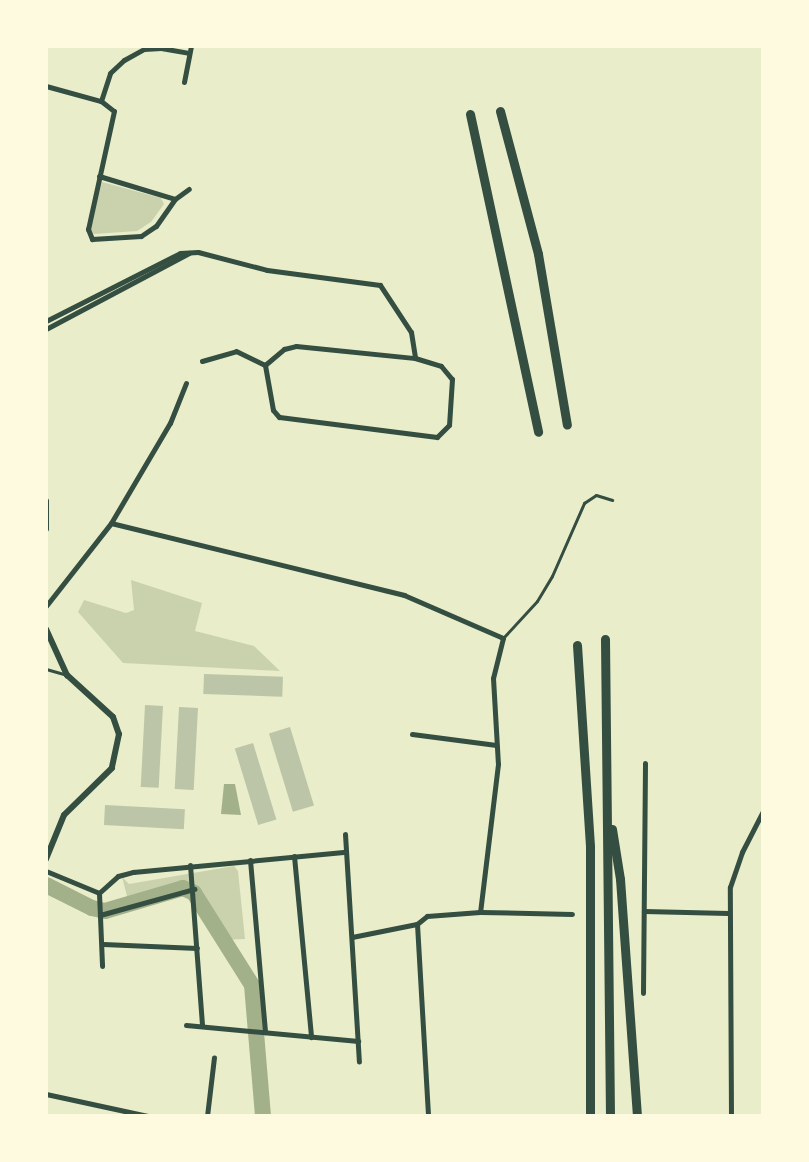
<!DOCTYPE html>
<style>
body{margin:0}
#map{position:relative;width:809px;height:1162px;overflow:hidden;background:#e9edc9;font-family:"DM Sans",sans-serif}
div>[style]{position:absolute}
.green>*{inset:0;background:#cad2ad}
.water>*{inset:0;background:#a3b18a}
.river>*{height:16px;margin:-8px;padding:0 8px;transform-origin:8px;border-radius:8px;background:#a3b18a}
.building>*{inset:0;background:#bcc5a7;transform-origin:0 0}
.service>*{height:3px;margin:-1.5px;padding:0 1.5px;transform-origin:1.5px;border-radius:1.5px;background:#344e41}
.minor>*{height:5px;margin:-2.5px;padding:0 2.5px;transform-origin:2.5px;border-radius:2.5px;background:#344e41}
.tertiary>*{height:6px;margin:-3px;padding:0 3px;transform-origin:3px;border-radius:3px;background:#344e41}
.motorway>*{height:9px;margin:-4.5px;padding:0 4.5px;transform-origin:4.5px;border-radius:4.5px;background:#344e41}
span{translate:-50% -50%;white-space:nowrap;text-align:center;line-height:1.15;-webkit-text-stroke:6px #fefae0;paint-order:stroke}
.frame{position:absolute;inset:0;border:48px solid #fefae0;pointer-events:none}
</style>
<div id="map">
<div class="green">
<i style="clip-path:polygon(102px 182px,161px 198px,164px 204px,151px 222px,137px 231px,94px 234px,90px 228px)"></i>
<i style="clip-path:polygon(131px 580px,202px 603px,195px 631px,254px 646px,280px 671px,123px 663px,78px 612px,84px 600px,126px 613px,134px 610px)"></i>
<i style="clip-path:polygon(234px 866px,238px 871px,245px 939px,220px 940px,212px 935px,207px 913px,189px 888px,128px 900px,122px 877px,129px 884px)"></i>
</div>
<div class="water">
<i style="clip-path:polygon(224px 784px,235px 784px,241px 815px,221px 814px)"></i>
</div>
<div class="river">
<i style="left:46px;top:885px;width:51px;rotate:26.6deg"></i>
<i style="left:92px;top:908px;width:13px;rotate:13deg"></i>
<i style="left:105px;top:911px;width:81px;rotate:-16.4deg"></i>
<i style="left:183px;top:888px;width:12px;rotate:24deg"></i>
<i style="left:194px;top:893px;width:109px;rotate:57.8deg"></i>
<i style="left:252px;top:985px;width:131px;rotate:85.2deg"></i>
</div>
<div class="building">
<i style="left:204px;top:674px;width:79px;height:20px;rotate:2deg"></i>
<i style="left:145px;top:705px;width:18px;height:82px;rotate:3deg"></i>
<i style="left:179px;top:707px;width:19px;height:82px;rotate:3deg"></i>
<i style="left:290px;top:727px;width:82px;height:22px;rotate:73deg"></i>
<i style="left:253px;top:743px;width:80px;height:19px;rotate:73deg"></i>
<i style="left:105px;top:805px;width:80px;height:20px;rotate:3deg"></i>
</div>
<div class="service">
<i style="left:503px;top:638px;width:50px;rotate:-47.4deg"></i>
<i style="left:537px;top:601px;width:29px;rotate:-59deg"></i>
<i style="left:552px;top:576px;width:80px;rotate:-66.3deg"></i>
<i style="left:584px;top:503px;width:14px;rotate:-34deg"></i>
<i style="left:596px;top:495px;width:17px;rotate:17deg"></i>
<i style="left:46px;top:669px;width:22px;rotate:16deg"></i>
</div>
<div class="minor">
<i style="left:184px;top:82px;width:37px;rotate:-79deg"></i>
<i style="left:46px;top:86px;width:57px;rotate:15.3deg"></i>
<i style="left:101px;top:101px;width:16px;rotate:38deg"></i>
<i style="left:114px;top:111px;width:121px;rotate:102.4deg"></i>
<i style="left:88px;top:229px;width:11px;rotate:68deg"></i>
<i style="left:92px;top:239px;width:49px;rotate:-3.5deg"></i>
<i style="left:141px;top:236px;width:18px;rotate:-34deg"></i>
<i style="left:156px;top:226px;width:33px;rotate:-55deg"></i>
<i style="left:175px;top:199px;width:17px;rotate:-36deg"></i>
<i style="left:101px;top:101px;width:29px;rotate:-72deg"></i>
<i style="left:110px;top:73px;width:19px;rotate:-43deg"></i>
<i style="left:124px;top:60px;width:23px;rotate:-29deg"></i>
<i style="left:144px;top:49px;width:17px;rotate:-3deg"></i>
<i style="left:161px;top:48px;width:28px;rotate:10deg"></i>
<i style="left:99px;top:176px;width:79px;rotate:16.8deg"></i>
<i style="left:46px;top:321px;width:150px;rotate:-26.9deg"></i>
<i style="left:180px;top:253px;width:18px;rotate:-3deg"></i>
<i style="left:198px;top:252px;width:71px;rotate:14.6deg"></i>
<i style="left:267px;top:270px;width:114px;rotate:7.6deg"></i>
<i style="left:380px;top:285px;width:56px;rotate:56.6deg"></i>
<i style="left:411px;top:332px;width:26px;rotate:81deg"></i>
<i style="left:46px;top:329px;width:162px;rotate:-28deg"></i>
<i style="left:296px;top:346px;width:120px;rotate:5.8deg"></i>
<i style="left:415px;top:358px;width:27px;rotate:17deg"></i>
<i style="left:441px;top:366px;width:17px;rotate:50deg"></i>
<i style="left:452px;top:379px;width:46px;rotate:93.7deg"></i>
<i style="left:449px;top:425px;width:17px;rotate:135deg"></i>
<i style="left:437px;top:437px;width:159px;rotate:-172.8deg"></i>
<i style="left:279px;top:417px;width:9px;rotate:-131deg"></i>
<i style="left:273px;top:410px;width:46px;rotate:-100.1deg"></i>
<i style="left:265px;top:365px;width:25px;rotate:-40deg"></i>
<i style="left:284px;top:349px;width:12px;rotate:-14deg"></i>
<i style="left:202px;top:361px;width:35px;rotate:-16deg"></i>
<i style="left:236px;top:351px;width:32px;rotate:26deg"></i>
<i style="left:111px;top:523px;width:302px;rotate:13.8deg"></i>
<i style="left:404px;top:595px;width:108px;rotate:23.5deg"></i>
<i style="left:503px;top:638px;width:41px;rotate:104deg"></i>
<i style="left:493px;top:678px;width:86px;rotate:86.7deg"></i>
<i style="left:498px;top:764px;width:149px;rotate:96.9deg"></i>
<i style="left:46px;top:606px;width:105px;rotate:-51.9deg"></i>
<i style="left:111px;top:523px;width:116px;rotate:-59.5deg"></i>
<i style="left:170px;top:423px;width:43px;rotate:-68.2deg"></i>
<i style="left:412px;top:734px;width:85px;rotate:7.5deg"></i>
<i style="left:345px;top:834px;width:228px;rotate:86.5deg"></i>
<i style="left:294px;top:856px;width:182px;rotate:84.6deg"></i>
<i style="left:250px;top:860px;width:173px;rotate:85deg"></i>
<i style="left:190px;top:865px;width:161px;rotate:85.7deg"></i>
<i style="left:46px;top:871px;width:57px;rotate:22.5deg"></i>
<i style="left:99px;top:893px;width:25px;rotate:-42deg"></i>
<i style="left:118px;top:876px;width:16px;rotate:-15deg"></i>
<i style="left:133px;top:872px;width:214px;rotate:-5.4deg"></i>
<i style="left:99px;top:893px;width:73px;rotate:87.6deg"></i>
<i style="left:644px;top:911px;width:84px;rotate:1.4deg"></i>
<i style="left:100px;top:915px;width:98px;rotate:-15.5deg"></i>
<i style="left:417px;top:924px;width:192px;rotate:86.7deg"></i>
<i style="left:352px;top:937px;width:66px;rotate:-11.3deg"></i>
<i style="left:417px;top:924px;width:13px;rotate:-39deg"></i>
<i style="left:427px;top:916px;width:53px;rotate:-4.3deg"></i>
<i style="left:480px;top:912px;width:92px;rotate:1.2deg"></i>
<i style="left:103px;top:944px;width:94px;rotate:2.4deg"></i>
<i style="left:643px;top:993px;width:230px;rotate:-89.5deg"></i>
<i style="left:186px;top:1025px;width:173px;rotate:5.3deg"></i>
<i style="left:46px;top:1094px;width:104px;rotate:12.2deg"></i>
<i style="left:207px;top:1116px;width:59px;rotate:-83.2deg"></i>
<i style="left:731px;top:1116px;width:229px;rotate:-90.3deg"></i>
<i style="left:730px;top:887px;width:37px;rotate:-71deg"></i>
<i style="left:742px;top:852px;width:46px;rotate:-62.9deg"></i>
</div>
<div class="tertiary">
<i style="left:46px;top:501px;width:28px;rotate:90deg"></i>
<i style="left:46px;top:629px;width:51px;rotate:65.5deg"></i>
<i style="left:67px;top:675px;width:62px;rotate:42.4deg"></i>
<i style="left:113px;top:717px;width:18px;rotate:71deg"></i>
<i style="left:119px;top:734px;width:35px;rotate:102deg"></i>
<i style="left:112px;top:768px;width:67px;rotate:135.6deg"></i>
<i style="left:64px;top:815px;width:48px;rotate:112.2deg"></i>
</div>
<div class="motorway">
<i style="left:500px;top:111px;width:148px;rotate:75.1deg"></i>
<i style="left:538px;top:254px;width:173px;rotate:80.4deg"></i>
<i style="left:470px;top:114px;width:325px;rotate:77.9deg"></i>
<i style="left:605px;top:639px;width:477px;rotate:89.4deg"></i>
<i style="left:577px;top:645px;width:202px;rotate:86.3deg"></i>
<i style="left:590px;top:847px;width:269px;rotate:90deg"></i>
<i style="left:612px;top:829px;width:51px;rotate:80.9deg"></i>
<i style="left:620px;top:879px;width:238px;rotate:85.9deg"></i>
</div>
<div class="frame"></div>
</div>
